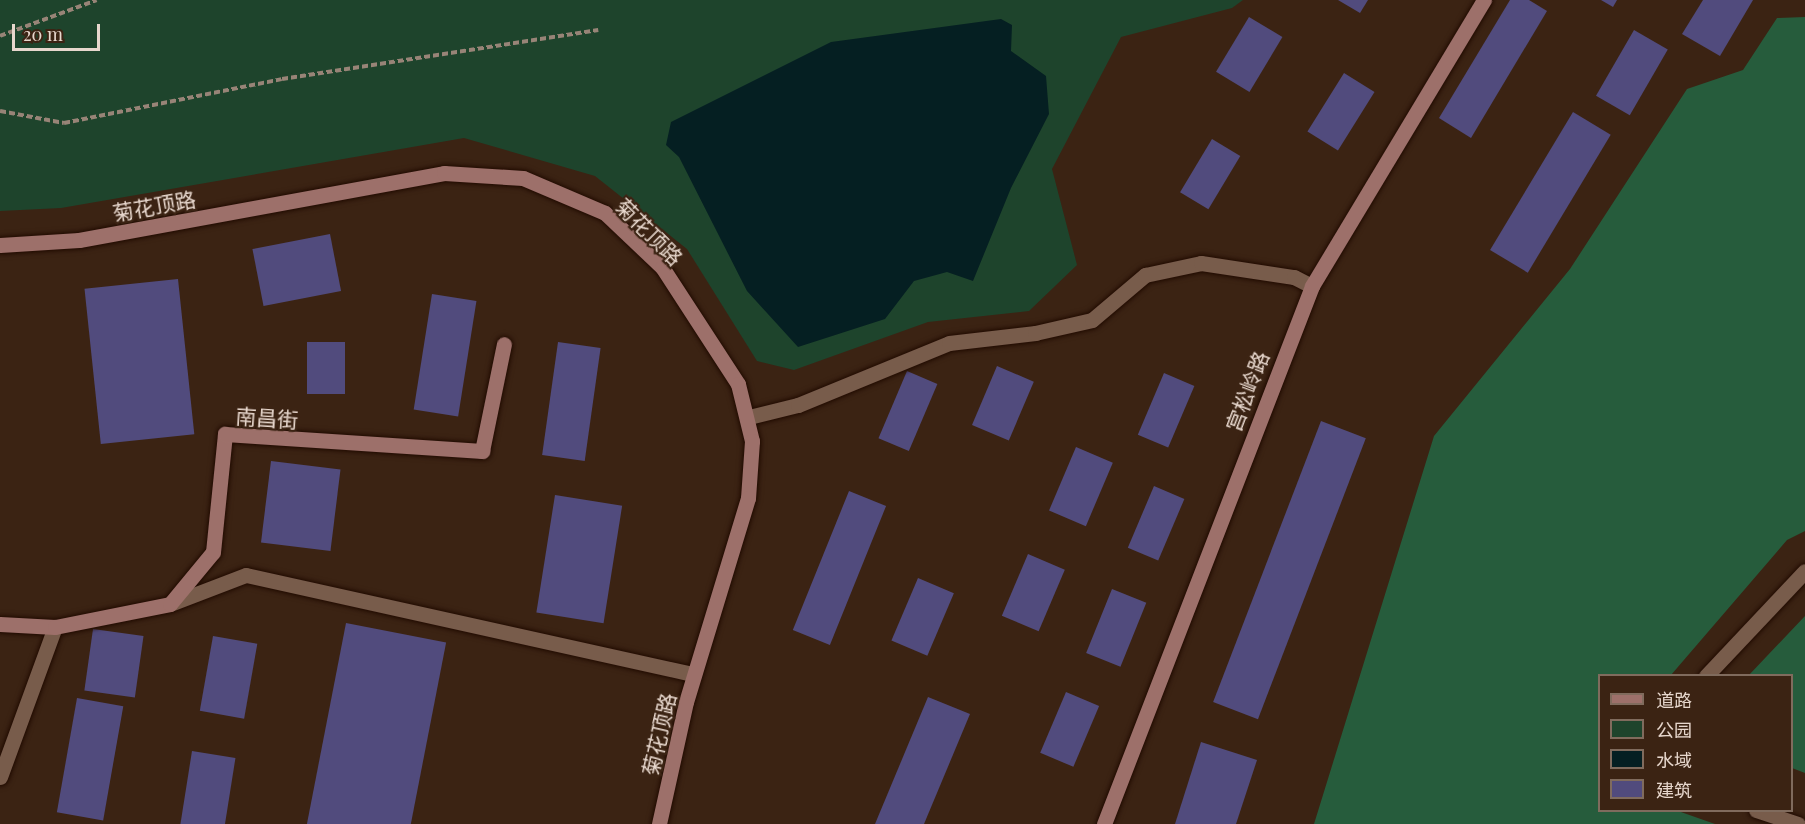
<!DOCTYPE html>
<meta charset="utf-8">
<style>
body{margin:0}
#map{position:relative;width:1805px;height:824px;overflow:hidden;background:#3b2313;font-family:"Playfair Display","Noto Sans SC",serif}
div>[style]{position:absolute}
.green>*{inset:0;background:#1e442c}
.forest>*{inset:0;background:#265c3c}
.water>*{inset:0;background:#051f22}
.building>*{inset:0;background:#514b7d;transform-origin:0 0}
.path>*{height:4px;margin-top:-2px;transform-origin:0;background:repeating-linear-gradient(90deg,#988477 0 6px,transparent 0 9px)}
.roads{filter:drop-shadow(0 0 2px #210b00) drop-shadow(0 0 2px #210b00)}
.street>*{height:15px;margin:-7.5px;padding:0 7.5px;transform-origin:7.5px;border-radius:7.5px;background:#785c4b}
.secondary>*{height:15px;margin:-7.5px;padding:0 7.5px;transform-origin:7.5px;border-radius:7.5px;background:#9d706a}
span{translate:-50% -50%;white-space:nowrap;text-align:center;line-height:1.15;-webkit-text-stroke:4.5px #3b2313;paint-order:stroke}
.street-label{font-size:21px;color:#e7d7cd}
.legend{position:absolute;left:1598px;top:674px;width:195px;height:138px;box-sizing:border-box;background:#3b2313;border:2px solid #806b5d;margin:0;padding:8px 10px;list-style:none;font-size:18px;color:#e7d7cd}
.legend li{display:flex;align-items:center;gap:12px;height:30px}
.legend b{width:30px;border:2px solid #806b5d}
.scale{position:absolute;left:12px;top:24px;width:88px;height:27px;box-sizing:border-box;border:3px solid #e7d7cd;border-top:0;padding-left:8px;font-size:18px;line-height:21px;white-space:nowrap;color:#e7d7cd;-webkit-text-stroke:4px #3b2313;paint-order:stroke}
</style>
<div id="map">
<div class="green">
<i style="clip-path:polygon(0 0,1243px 0,1232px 8px,1121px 37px,1052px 169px,1077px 265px,1029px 311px,928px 322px,794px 370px,757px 361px,687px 249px,595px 176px,464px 138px,61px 208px,0 211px)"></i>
</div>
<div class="forest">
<i style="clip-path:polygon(1805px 17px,1805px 531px,1787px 540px,1671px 675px,1600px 676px,1600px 810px,1678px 811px,1715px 824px,1314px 824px,1434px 436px,1570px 269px,1687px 89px,1743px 70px,1777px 18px)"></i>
<i style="clip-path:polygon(1805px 616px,1805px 773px,1792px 768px,1792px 676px,1749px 675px)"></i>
</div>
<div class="water">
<i style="clip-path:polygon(1001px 19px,1012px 25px,1011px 51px,1046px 76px,1049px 114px,1011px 188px,973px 281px,947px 272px,914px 281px,885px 319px,798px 347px,747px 291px,679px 157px,666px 145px,671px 122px,831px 42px)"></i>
</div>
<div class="building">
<i style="clip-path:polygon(1338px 0,1368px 0,1360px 13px)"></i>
<i style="clip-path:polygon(1510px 0,1529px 0,1547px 11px,1471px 138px,1439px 118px)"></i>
<i style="clip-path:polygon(1601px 0,1617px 0,1613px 7px)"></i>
<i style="clip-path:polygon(1703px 0,1753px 0,1720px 56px,1682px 34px)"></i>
<i style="left:1249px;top:17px;width:39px;height:64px;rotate:31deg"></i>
<i style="left:1634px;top:30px;width:39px;height:76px;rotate:30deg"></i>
<i style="left:1344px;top:73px;width:36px;height:69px;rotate:32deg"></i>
<i style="left:1573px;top:112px;width:44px;height:161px;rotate:31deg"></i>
<i style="left:1212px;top:139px;width:33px;height:62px;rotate:31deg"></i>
<i style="left:330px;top:234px;width:58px;height:79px;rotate:79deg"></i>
<i style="left:178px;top:279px;width:156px;height:94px;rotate:84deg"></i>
<i style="left:432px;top:294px;width:45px;height:117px;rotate:9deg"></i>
<i style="left:307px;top:342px;width:38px;height:52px"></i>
<i style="left:558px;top:342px;width:43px;height:114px;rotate:8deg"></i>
<i style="left:997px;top:366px;width:40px;height:64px;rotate:23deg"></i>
<i style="left:907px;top:371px;width:33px;height:73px;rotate:23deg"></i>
<i style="left:1164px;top:373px;width:33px;height:67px;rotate:23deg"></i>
<i style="left:1321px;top:421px;width:48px;height:301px;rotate:21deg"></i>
<i style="left:1076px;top:447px;width:40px;height:69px;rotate:23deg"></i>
<i style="left:271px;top:461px;width:70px;height:82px;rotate:7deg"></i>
<i style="left:1154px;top:486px;width:33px;height:67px;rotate:23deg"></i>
<i style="left:849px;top:491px;width:40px;height:150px;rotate:22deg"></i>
<i style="left:555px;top:495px;width:68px;height:119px;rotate:9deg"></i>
<i style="left:1028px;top:554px;width:40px;height:67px;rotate:23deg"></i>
<i style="left:918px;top:578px;width:39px;height:68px;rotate:23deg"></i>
<i style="left:1112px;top:589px;width:37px;height:69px;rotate:22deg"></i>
<i style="left:346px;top:623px;width:102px;height:205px;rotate:11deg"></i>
<i style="left:93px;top:629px;width:51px;height:62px;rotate:8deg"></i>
<i style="left:213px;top:636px;width:45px;height:76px;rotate:10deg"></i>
<i style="left:1066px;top:692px;width:36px;height:66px;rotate:23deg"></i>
<i style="clip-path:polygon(928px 697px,970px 714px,924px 824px,875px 824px)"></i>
<i style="left:77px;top:698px;width:47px;height:116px;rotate:10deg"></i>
<i style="clip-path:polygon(1201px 742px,1257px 760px,1236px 824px,1175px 824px)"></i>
<i style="left:192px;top:751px;width:44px;height:74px;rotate:9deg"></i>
</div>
<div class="path">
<i style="left:0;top:36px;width:103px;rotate:-20.4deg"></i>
<i style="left:0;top:111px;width:65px;rotate:10.6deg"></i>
<i style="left:64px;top:123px;width:222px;rotate:-11.4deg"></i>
<i style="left:282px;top:79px;width:320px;rotate:-8.8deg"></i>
</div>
<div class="roads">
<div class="street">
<i style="left:749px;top:417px;width:50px;rotate:-13.8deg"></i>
<i style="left:798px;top:405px;width:163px;rotate:-22.3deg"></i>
<i style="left:949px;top:343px;width:87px;rotate:-6.6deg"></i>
<i style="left:1035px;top:333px;width:58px;rotate:-12.8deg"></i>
<i style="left:1092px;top:320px;width:70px;rotate:-40.3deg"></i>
<i style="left:1145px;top:275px;width:57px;rotate:-12.1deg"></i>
<i style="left:1201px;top:263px;width:94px;rotate:8.6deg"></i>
<i style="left:1294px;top:277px;width:20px;rotate:27deg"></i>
<i style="left:170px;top:604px;width:81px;rotate:-20.9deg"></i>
<i style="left:246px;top:575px;width:459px;rotate:12.5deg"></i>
<i style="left:1706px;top:676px;width:144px;rotate:-46.7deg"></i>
<i style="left:0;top:777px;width:160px;rotate:-69.9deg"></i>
<i style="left:1756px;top:810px;width:44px;rotate:18.4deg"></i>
</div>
<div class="secondary">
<i style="left:0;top:245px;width:79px;rotate:-3.6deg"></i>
<i style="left:79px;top:240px;width:371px;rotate:-10.4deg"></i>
<i style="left:444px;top:173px;width:79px;rotate:3.6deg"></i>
<i style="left:523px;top:178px;width:89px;rotate:23.1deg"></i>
<i style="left:605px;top:213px;width:79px;rotate:43.5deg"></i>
<i style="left:662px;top:267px;width:140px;rotate:57deg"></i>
<i style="left:738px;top:384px;width:59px;rotate:76.2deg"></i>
<i style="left:752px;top:441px;width:57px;rotate:94deg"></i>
<i style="left:748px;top:498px;width:213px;rotate:106.9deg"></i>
<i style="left:686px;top:702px;width:125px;rotate:102.5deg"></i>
<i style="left:0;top:624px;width:55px;rotate:3.1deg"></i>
<i style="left:55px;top:627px;width:117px;rotate:-11.3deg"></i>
<i style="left:170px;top:604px;width:67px;rotate:-50.4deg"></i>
<i style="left:213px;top:552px;width:119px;rotate:-84.2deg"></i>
<i style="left:225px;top:434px;width:258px;rotate:3.8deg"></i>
<i style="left:482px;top:451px;width:109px;rotate:-78.4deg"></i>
<i style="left:1104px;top:824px;width:577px;rotate:-68.86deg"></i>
<i style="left:1312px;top:286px;width:334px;rotate:-59deg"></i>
</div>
</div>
<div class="street-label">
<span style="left:154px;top:205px;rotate:-10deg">菊花顶路</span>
<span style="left:650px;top:231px;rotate:45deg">菊花顶路</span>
<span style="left:1246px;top:391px;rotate:-69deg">宫松岭路</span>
<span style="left:267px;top:417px;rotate:4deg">南昌街</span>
<span style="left:658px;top:734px;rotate:-77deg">菊花顶路</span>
</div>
<ul class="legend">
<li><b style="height:8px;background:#9d706a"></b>道路</li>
<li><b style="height:16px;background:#1e442c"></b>公园</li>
<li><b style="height:16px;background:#051f22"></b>水域</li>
<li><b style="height:16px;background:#514b7d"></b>建筑</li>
</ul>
<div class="scale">20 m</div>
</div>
